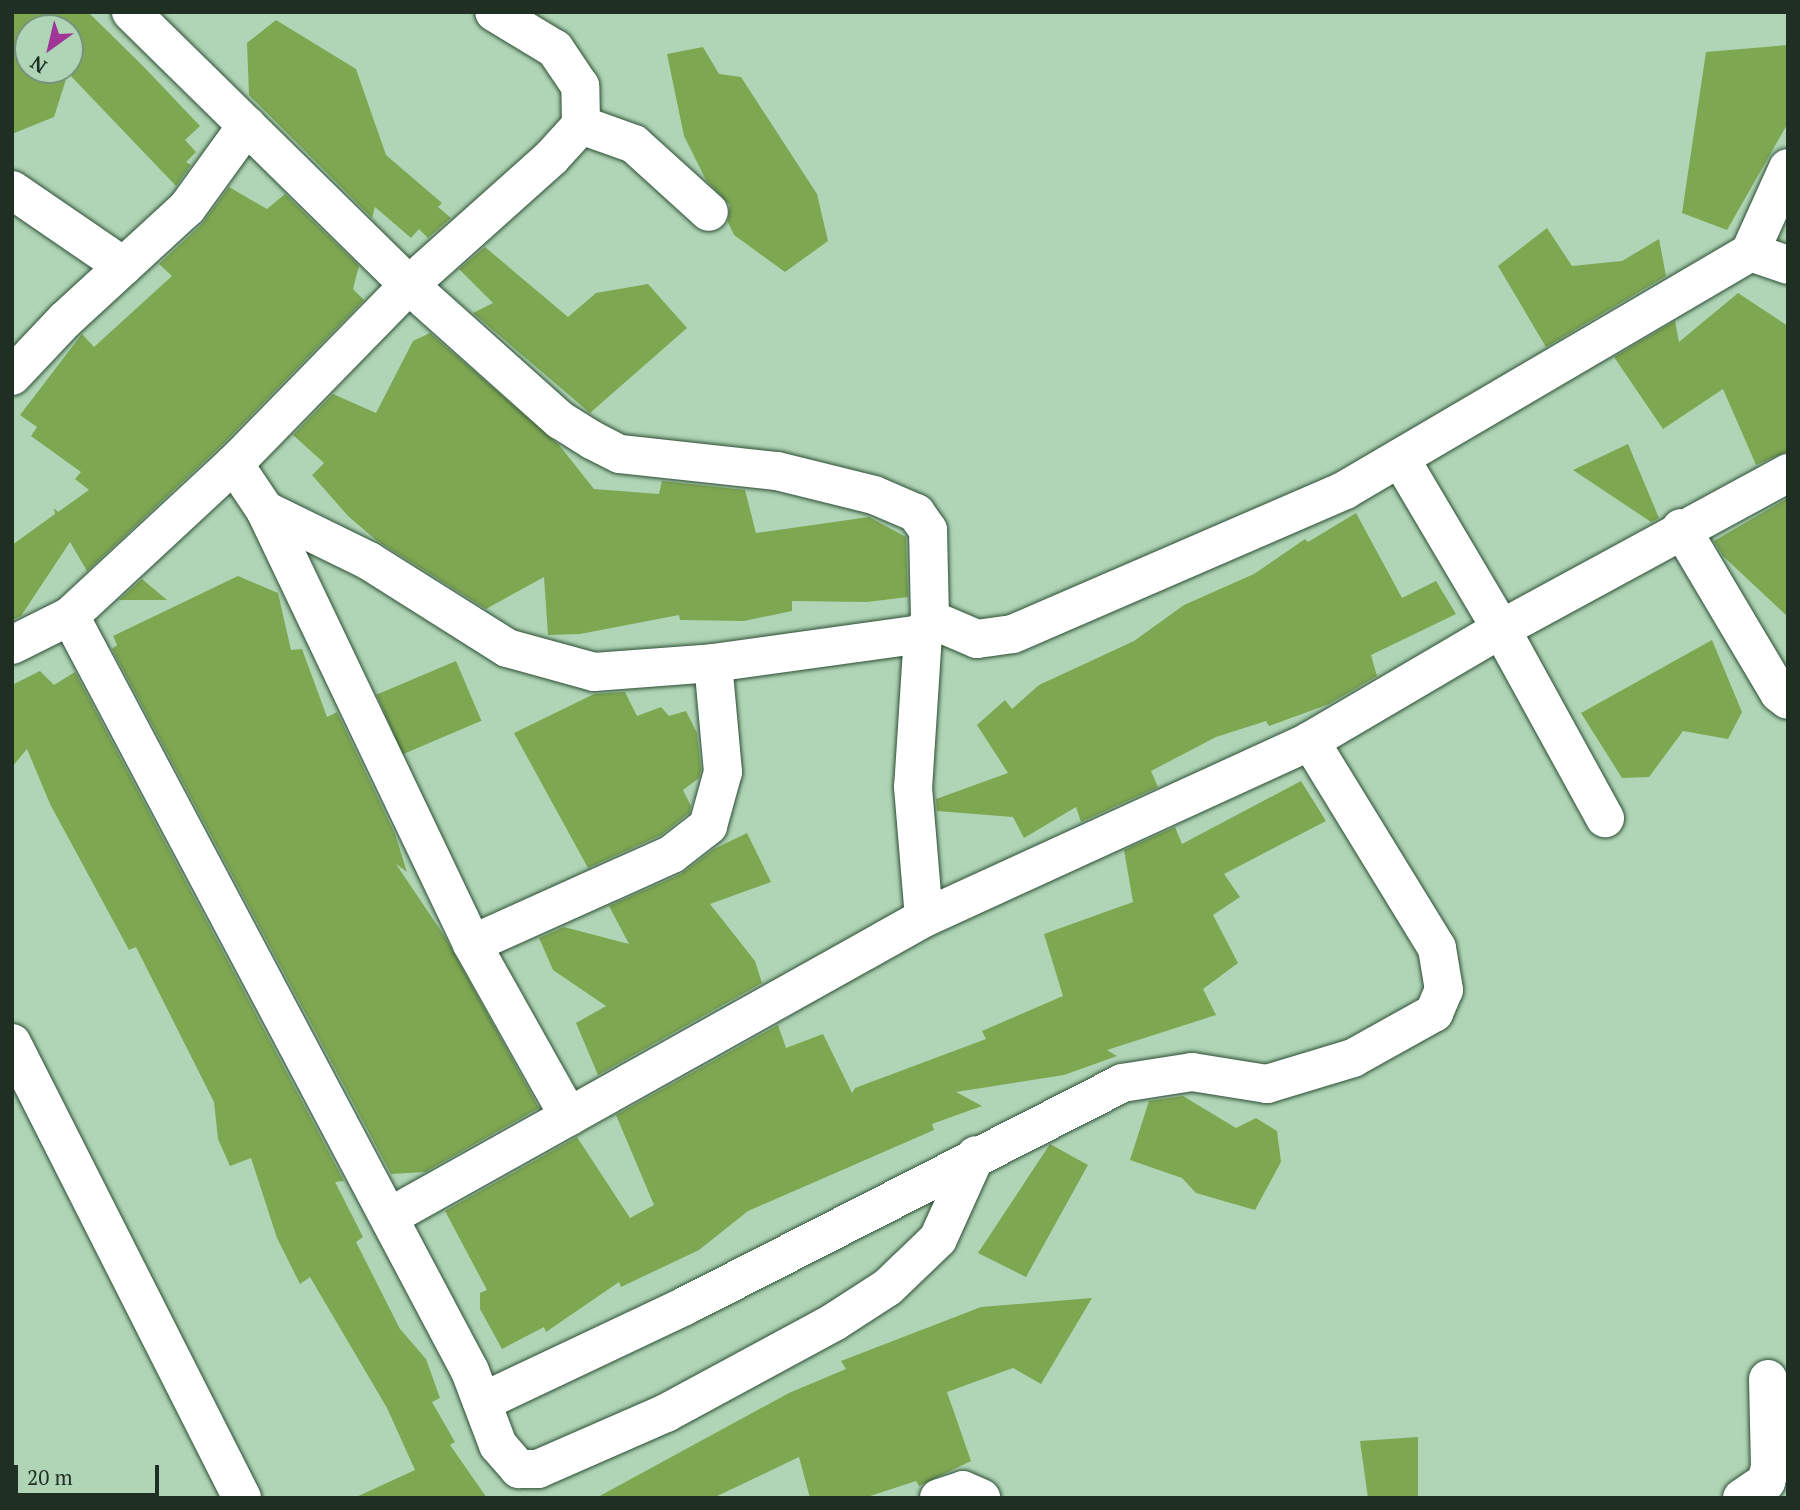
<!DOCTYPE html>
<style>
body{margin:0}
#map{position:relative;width:1800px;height:1510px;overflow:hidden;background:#b0d5b6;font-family:"PT Serif",serif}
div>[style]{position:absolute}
.building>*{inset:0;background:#7ea752;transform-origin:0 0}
.roads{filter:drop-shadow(0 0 2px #2d4e35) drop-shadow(0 0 2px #2d4e35)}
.minor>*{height:38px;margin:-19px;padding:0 19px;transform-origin:19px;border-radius:19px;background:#fff}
span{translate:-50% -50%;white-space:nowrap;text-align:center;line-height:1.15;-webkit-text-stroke:5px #b0d5b6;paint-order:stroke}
.frame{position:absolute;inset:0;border:14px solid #202f23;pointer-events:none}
.north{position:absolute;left:14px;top:14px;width:70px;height:70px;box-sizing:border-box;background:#b0d5b6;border:2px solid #76937b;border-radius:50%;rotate:214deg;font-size:19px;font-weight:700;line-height:28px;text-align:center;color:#202f23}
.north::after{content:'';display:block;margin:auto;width:24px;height:32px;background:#9f3698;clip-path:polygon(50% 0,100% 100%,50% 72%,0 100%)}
.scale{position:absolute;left:14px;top:1465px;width:145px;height:32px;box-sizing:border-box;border:4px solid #202f23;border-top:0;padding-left:9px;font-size:21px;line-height:24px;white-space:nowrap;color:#202f23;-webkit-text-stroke:5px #b0d5b6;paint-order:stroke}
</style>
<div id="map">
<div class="building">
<i style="clip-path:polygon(evenodd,12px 12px,88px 12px,144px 67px,200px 126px,185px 140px,196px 152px,186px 162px,191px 165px,176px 186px,68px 73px,54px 117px,12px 134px,12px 12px,28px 28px,70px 28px,70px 70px,28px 70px,28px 28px)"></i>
<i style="clip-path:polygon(276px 20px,356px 69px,386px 155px,442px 203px,438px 207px,451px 218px,428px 238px,419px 229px,411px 238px,375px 207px,372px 218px,249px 95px,247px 43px)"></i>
<i style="clip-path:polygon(1788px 45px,1788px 123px,1727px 230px,1682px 213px,1706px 52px)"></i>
<i style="clip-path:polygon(703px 47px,719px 74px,741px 77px,817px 194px,828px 241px,785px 272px,734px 235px,728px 222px,730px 205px,706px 180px,684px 136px,667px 54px)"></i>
<i style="clip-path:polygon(229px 187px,267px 209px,285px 194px,359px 266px,353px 289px,364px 300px,224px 443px,87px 571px,70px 542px,21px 616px,12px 620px,12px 545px,55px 514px,54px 508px,58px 512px,89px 490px,75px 479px,81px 472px,31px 436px,37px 427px,20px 415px,82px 334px,94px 347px,172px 276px,159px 264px,202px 224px)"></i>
<i style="clip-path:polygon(1547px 228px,1572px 266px,1622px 261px,1659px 239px,1666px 276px,1546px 347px,1498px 266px)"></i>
<i style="clip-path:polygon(485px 247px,568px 317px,596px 293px,648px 284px,687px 328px,590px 413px,473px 313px,493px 303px,459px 269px)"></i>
<i style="clip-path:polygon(1738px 293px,1788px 326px,1788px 451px,1756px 465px,1723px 389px,1663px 429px,1614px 357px,1675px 321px,1679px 342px)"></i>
<i style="clip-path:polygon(430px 333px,559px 445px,594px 489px,659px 494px,662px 481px,745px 490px,756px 533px,869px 517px,906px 537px,908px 597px,867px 602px,792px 601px,792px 611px,744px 621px,680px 620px,679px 615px,580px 634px,548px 635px,544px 577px,486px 609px,376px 540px,348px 516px,312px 475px,324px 463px,293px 435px,333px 394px,376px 413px,413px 341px)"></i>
<i style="clip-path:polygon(1628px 444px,1659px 518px,1651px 522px,1573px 470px)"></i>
<i style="clip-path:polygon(1788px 498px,1788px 617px,1723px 556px,1714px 541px)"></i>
<i style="clip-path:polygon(1356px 513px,1402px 598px,1436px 581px,1456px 614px,1371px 655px,1377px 676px,1329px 704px,1269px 726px,1266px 721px,1216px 737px,1151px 771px,1158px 787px,1081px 822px,1076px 807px,1024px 838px,1013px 817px,937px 811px,936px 799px,1008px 773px,977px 725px,1005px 700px,1012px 709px,1039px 685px,1134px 641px,1184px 605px,1254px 574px,1305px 539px,1308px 542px)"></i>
<i style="clip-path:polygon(238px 576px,278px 593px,291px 650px,302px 649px,327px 717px,337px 712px,395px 834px,407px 872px,396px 864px,445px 937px,539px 1108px,425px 1172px,391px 1174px,112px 649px,117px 645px,113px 636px)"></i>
<i style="clip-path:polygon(142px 579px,167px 600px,119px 600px)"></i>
<i style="clip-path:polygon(1712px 640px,1742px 712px,1728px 739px,1683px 731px,1649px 777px,1622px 778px,1581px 713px)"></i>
<i style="left:456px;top:661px;width:65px;height:86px;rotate:67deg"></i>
<i style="clip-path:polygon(40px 671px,54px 685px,75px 672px,344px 1181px,335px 1182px,363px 1237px,356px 1242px,400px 1329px,426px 1359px,440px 1398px,432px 1402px,455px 1442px,450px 1445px,487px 1498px,354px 1498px,415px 1470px,387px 1408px,310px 1277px,300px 1284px,277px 1238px,251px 1158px,230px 1166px,218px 1139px,214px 1102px,136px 947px,129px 950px,50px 804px,27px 749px,12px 767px,12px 685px)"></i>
<i style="clip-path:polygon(625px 692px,637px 716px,661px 707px,669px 716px,686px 711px,697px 733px,701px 770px,699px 778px,683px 790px,691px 806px,689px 813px,661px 835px,588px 868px,514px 733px,594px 694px)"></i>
<i style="clip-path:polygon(1301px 781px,1326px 821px,1224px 874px,1240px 897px,1213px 915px,1238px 963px,1203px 989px,1216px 1015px,1107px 1050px,1117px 1056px,1064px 1075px,956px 1092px,982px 1106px,932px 1124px,934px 1130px,748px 1211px,699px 1250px,621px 1287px,619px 1282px,546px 1332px,544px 1327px,502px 1349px,480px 1309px,480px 1293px,487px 1290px,445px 1211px,577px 1137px,630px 1218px,654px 1205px,616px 1115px,778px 1025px,786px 1048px,823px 1034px,852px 1093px,855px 1088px,986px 1039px,982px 1031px,1063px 996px,1044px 934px,1133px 902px,1124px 850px,1175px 827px,1182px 844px)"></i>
<i style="clip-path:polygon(747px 833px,771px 882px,710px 904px,755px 961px,762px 983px,598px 1075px,576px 1023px,606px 1006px,553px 970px,539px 938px,564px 927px,629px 944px,609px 906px,681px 874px,714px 849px)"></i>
<i style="clip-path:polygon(1183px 1096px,1236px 1128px,1256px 1118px,1277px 1131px,1281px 1162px,1255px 1210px,1196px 1193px,1182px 1178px,1130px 1160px,1149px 1101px)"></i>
<i style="clip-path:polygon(1050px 1144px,1088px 1165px,1026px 1277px,978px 1253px)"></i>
<i style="clip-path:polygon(1092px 1298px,1041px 1384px,1013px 1368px,947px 1392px,971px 1461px,919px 1486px,916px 1481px,864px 1498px,810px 1498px,799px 1457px,713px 1498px,596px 1498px,789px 1393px,846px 1369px,841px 1361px,981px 1307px)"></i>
<i style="clip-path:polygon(1418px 1437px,1418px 1498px,1368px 1498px,1360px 1441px)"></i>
</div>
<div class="roads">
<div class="minor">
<i style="left:131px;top:12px;width:390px;rotate:44.5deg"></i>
<i style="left:409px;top:285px;width:203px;rotate:41.8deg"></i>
<i style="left:560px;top:420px;width:38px;rotate:32deg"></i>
<i style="left:592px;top:440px;width:31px;rotate:27deg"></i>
<i style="left:620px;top:454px;width:158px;rotate:6.2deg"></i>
<i style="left:777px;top:471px;width:100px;rotate:13.9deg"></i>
<i style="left:874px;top:495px;width:46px;rotate:23.2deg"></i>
<i style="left:916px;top:513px;width:21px;rotate:55deg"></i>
<i style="left:928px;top:530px;width:89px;rotate:88.7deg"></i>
<i style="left:930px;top:619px;width:17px;rotate:115deg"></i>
<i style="left:923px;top:634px;width:153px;rotate:93.7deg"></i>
<i style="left:913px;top:787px;width:131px;rotate:85.2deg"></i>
<i style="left:581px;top:125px;width:56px;rotate:19.7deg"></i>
<i style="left:634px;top:144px;width:101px;rotate:42.2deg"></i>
<i style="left:12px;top:190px;width:135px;rotate:34.4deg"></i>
<i style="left:1750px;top:252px;width:40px;rotate:18.9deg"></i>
<i style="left:12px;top:376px;width:77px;rotate:-46.6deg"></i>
<i style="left:65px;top:320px;width:166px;rotate:-42.6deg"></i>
<i style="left:187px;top:208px;width:102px;rotate:-54.1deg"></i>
<i style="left:1400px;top:458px;width:199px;rotate:59.4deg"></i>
<i style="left:1501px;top:629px;width:327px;rotate:-28.5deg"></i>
<i style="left:234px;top:464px;width:55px;rotate:56deg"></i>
<i style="left:265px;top:510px;width:481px;rotate:64.5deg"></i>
<i style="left:472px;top:944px;width:198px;rotate:60.7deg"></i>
<i style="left:265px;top:510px;width:116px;rotate:26.1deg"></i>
<i style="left:369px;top:561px;width:163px;rotate:32.2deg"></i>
<i style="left:507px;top:648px;width:90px;rotate:15.4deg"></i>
<i style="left:594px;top:672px;width:119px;rotate:-4.3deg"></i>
<i style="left:713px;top:663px;width:212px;rotate:-7.9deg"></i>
<i style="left:1681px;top:528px;width:192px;rotate:59.3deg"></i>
<i style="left:1779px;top:693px;width:11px;rotate:38deg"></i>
<i style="left:70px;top:616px;width:854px;rotate:62.09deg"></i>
<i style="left:470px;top:1371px;width:79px;rotate:69.3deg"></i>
<i style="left:498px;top:1445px;width:32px;rotate:49deg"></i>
<i style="left:519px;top:1469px;width:19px"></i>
<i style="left:538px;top:1469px;width:140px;rotate:-23.6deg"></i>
<i style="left:666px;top:1413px;width:191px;rotate:-28.4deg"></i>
<i style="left:834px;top:1322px;width:64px;rotate:-32.9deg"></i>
<i style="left:888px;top:1287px;width:69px;rotate:-43.8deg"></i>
<i style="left:938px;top:1239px;width:92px;rotate:-65.7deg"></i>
<i style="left:930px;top:619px;width:51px;rotate:23.1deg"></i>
<i style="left:977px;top:639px;width:36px;rotate:-8deg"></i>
<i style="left:1013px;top:634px;width:362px;rotate:-23.4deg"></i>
<i style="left:1345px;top:490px;width:470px;rotate:-30.4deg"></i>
<i style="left:1750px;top:252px;width:92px;rotate:-65.7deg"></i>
<i style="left:12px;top:645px;width:65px;rotate:-26.6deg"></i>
<i style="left:70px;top:616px;width:231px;rotate:-42.9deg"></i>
<i style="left:239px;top:459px;width:243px;rotate:-45.7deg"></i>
<i style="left:409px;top:285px;width:191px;rotate:-41.8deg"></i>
<i style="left:551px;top:158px;width:45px;rotate:-47.7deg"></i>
<i style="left:581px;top:125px;width:39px;rotate:-91deg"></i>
<i style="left:580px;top:86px;width:45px;rotate:-124deg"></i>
<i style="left:555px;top:49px;width:71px;rotate:-148.8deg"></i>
<i style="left:472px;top:944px;width:219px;rotate:-24.2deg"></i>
<i style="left:672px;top:854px;width:46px;rotate:-37.9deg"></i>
<i style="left:708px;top:826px;width:56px;rotate:-74.5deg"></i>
<i style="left:723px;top:772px;width:109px;rotate:-95.2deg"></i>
<i style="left:12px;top:1043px;width:510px;rotate:63.18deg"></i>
<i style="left:389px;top:1217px;width:613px;rotate:-29.2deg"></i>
<i style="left:924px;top:918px;width:425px;rotate:-24.6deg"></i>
<i style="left:1310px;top:741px;width:221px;rotate:-30.4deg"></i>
<i style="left:1501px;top:629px;width:216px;rotate:61.2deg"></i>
<i style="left:482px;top:1402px;width:225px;rotate:-25.3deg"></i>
<i style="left:685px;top:1306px;width:491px;rotate:-27deg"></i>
<i style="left:1122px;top:1083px;width:71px;rotate:-8.9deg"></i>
<i style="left:1192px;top:1072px;width:76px;rotate:9.1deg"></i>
<i style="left:1267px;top:1084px;width:90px;rotate:-16.8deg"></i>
<i style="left:1353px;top:1058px;width:93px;rotate:-29.1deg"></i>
<i style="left:1434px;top:1013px;width:25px;rotate:-67deg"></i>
<i style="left:1444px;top:990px;width:43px;rotate:-99.5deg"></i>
<i style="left:1437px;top:948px;width:243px;rotate:-121.5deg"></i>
<i style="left:939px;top:1498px;width:25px;rotate:-18deg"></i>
<i style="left:963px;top:1490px;width:20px;rotate:24deg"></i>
<i style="left:1742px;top:1498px;width:29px;rotate:-34deg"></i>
<i style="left:1766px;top:1482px;width:16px;rotate:-75deg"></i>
<i style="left:1770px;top:1467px;width:88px;rotate:-91.3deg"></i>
</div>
</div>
<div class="frame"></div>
<div class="north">N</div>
<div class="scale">20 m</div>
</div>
